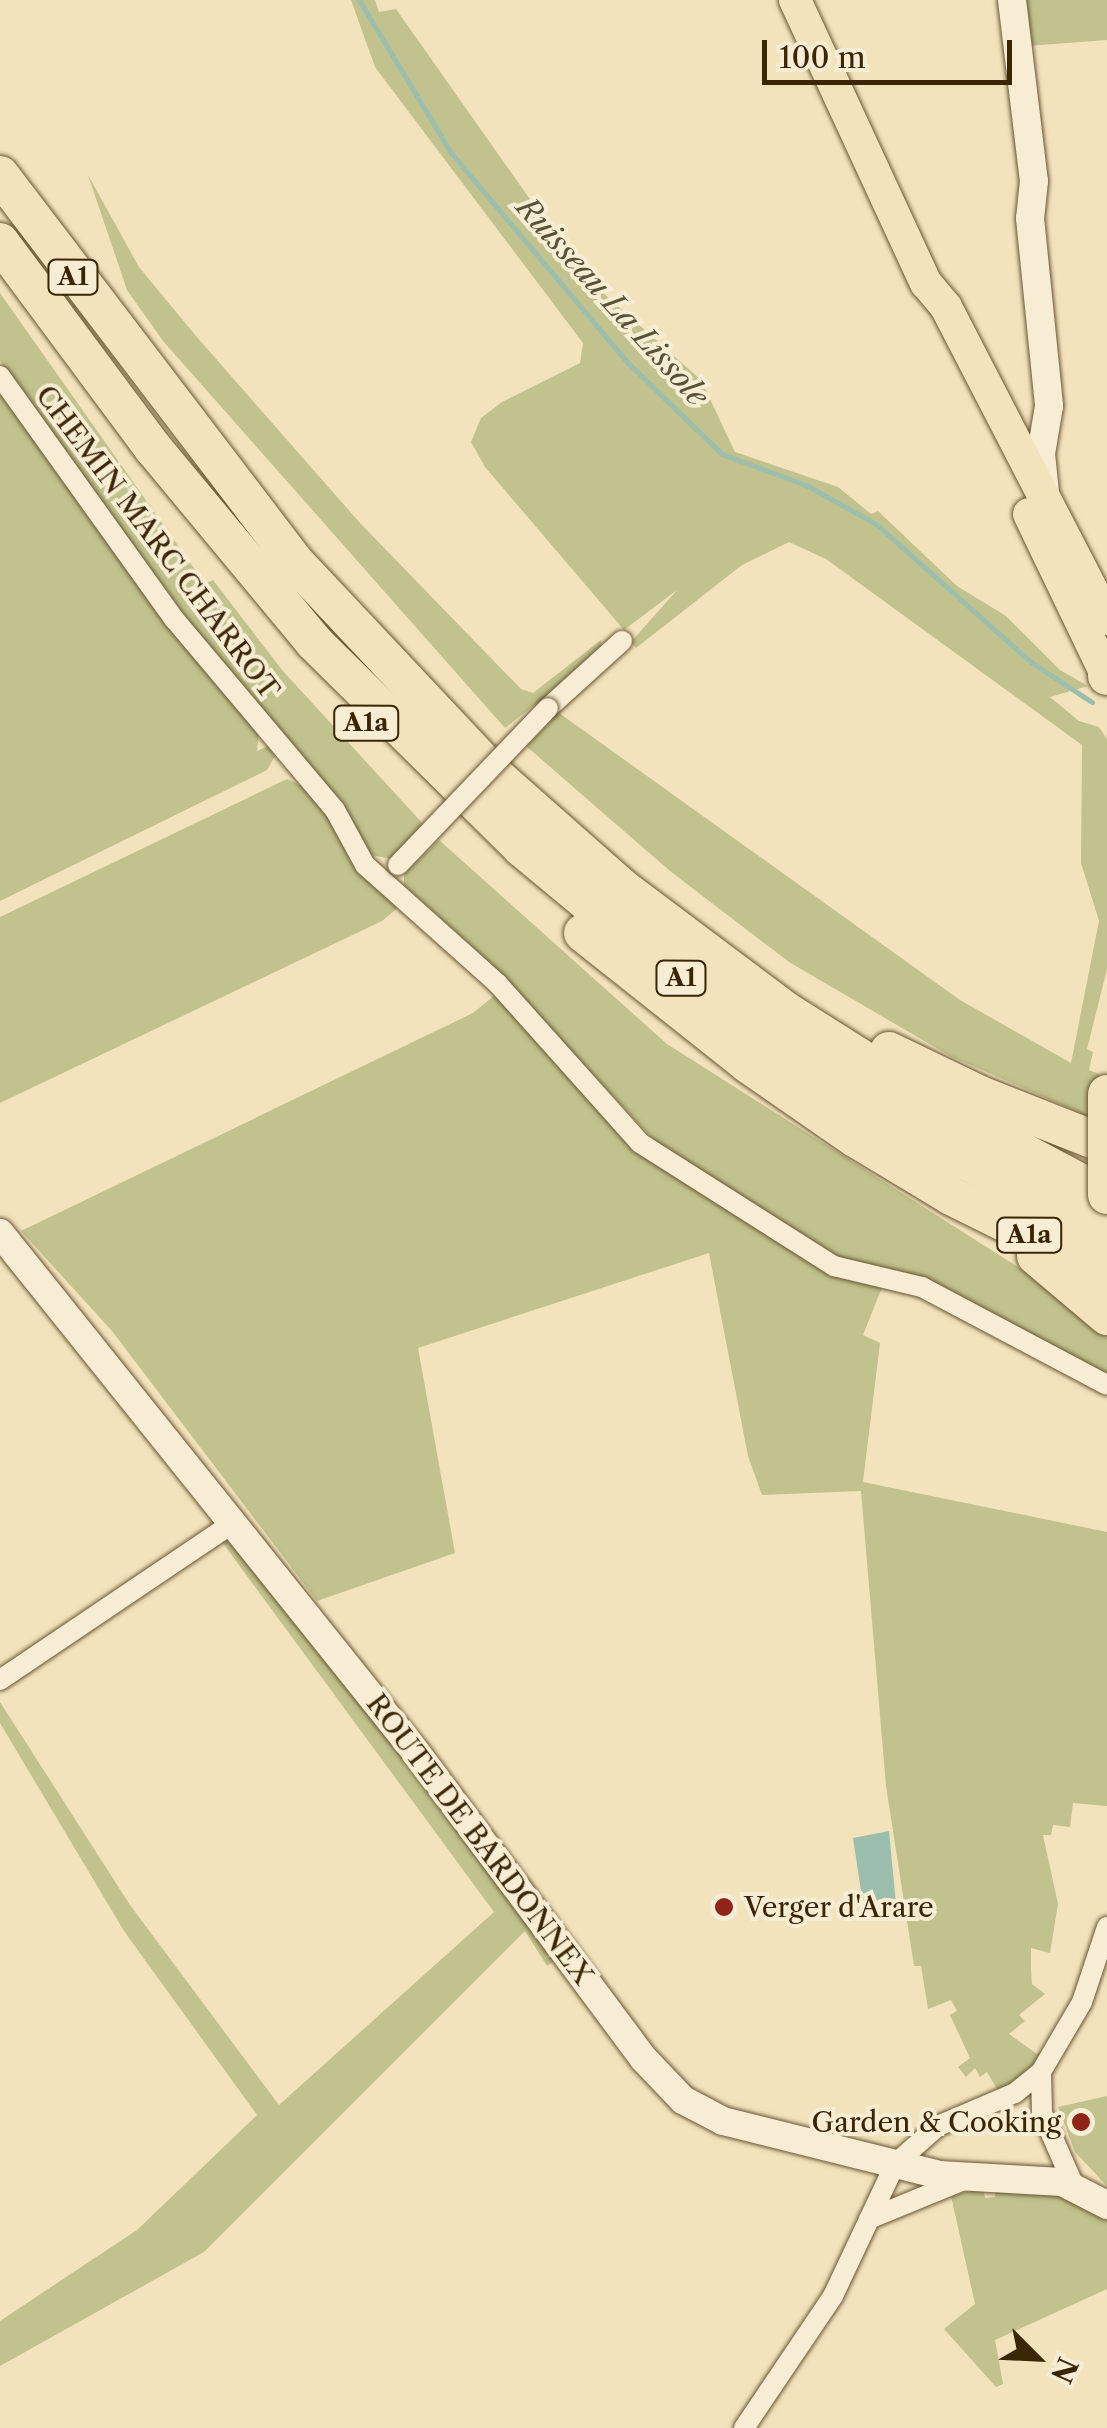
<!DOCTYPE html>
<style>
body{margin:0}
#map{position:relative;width:1107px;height:2428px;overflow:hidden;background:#f3e3bd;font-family:"Libre Caslon Text",serif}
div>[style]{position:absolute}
.green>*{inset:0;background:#c1c28d}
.water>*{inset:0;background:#9cbead}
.stream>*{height:5px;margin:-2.5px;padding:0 2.5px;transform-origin:2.5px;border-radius:2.5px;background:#9cbead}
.roads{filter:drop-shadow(0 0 2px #685432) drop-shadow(0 0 2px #685432)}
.street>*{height:20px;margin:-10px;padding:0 10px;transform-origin:10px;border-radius:10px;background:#f7edd4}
.secondary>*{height:28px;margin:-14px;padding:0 14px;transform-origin:14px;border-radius:14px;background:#f7edd4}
.primary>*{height:32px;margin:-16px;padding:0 16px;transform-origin:16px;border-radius:16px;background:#f3e3bd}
.highway>*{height:38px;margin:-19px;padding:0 19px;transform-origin:19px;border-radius:19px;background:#f3e3bd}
.bridges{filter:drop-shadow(0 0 2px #685432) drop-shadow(0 0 2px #685432)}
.street-bridge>*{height:20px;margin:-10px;padding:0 10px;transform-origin:10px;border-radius:10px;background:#f7edd4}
.highway-bridge>*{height:38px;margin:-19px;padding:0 19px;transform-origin:19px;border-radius:19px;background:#f3e3bd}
.dots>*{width:28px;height:28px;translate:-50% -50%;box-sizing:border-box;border:5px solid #f7edd4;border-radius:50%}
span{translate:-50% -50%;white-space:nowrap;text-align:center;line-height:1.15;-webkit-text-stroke:8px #f7edd4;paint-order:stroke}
.shield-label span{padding:2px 8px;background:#f7edd4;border:2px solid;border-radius:8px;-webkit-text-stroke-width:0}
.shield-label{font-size:25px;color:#3a2504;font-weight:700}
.street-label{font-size:28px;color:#3a2504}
.poi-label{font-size:28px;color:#3a2504}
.left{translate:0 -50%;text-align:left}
.right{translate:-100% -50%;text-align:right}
.water-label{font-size:30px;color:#575337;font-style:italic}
.north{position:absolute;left:987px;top:2308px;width:100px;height:100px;-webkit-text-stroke:8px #f7edd4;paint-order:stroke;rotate:114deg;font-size:28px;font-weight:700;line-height:40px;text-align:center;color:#3a2504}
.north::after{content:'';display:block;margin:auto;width:35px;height:45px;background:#3a2504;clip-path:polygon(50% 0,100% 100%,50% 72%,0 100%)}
.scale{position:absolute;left:762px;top:40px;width:250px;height:45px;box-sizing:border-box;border:5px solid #3a2504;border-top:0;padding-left:12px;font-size:30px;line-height:35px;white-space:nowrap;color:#3a2504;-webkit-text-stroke:8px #f7edd4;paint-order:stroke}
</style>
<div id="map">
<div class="green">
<i style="clip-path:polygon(351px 0,375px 0,379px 12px,396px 9px,584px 276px,701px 380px,735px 452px,838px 487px,871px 514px,878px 511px,957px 586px,1006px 616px,1060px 670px,1088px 686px,1050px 697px,1079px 721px,1099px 727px,1107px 739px,1107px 969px,1087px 1049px,1093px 1052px,1089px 1070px,1099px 1074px,1092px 1118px,950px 1056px,789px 962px,670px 871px,526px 746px,559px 713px,960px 1000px,1071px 1063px,1099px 921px,1081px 863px,1082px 745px,826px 559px,789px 542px,742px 565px,636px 648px,631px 642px,677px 590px,624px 630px,485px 467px,471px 442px,481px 418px,502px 402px,580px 363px,583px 343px,375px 67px)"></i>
<i style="clip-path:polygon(1025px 0,1107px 0,1107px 40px,1027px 46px)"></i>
<i style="clip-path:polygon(88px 175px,139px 267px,196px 336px,360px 523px,521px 689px,533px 693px,601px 640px,602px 652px,505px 728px,163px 341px,127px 290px)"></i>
<i style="clip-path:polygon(0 293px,205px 584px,213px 580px,282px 670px,424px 825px,392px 859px,371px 855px,341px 801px,202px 639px,0 361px)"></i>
<i style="clip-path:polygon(0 389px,259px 732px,257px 751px,268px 746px,275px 756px,267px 770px,0 901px)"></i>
<i style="clip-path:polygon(287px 779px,306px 788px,400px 906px,382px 921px,0 1103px,0 917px)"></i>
<i style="clip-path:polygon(439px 840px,667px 1044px,1059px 1293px,1107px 1338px,1107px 1376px,920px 1277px,886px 1274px,825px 1252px,662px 1148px,476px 950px,404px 885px,404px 874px)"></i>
<i style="clip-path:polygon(495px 995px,617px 1129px,883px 1285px,863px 1335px,880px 1343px,863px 1482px,1107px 1532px,1107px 1806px,1073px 1803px,1070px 1827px,1053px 1825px,1051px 1835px,1043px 1835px,1058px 1904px,1050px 1953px,1031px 1948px,1031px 1970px,1032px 1984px,1045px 1994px,1019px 2015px,1025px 2021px,1009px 2034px,1037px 2054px,1045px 2049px,1034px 2068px,1009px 2086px,998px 2091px,987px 2072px,980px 2077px,975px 2068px,966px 2077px,958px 2067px,970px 2058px,950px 2015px,957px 2011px,951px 2000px,928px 2009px,921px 1966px,914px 1966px,886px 1786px,861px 1491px,762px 1495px,748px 1456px,709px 1253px,418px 1348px,455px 1553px,317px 1601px,112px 1331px,21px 1231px,473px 1013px)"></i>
<i style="clip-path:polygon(231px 1541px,559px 1957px,547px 1966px,525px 1931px,204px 2252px,0 2366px,0 2321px,137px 2230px,257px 2115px,124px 1931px,0 1723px,0 1702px,130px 1905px,279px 2105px,494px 1912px,222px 1542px)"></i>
<i style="clip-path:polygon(1107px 2096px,1107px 2186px,1075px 2152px,1058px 2107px)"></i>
<i style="clip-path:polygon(995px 2187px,1057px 2193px,1107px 2218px,1107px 2289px,995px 2340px,1003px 2384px,996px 2387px,944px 2329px,975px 2304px,951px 2196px,983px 2188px,985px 2198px,995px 2197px)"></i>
</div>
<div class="water">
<i style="clip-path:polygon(889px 1831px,897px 1914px,875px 1917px,863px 1904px,853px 1838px)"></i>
</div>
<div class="stream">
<i style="left:359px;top:0;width:180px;rotate:58.9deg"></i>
<i style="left:452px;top:154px;width:273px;rotate:49.9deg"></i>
<i style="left:628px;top:363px;width:131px;rotate:44.1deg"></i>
<i style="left:722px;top:454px;width:90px;rotate:20.3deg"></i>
<i style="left:806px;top:485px;width:80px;rotate:29.1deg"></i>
<i style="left:876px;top:524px;width:208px;rotate:41.7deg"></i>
<i style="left:1031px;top:662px;width:73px;rotate:33.3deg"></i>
</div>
<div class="roads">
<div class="street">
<i style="left:0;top:376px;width:300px;rotate:54.4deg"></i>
<i style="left:175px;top:620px;width:248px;rotate:49.9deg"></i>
<i style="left:335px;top:810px;width:63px;rotate:61.4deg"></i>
<i style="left:365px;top:865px;width:178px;rotate:41.8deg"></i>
<i style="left:498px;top:984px;width:213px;rotate:48.2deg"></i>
<i style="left:640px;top:1143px;width:230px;rotate:32.4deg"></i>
<i style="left:834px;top:1266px;width:90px;rotate:13.4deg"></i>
<i style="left:922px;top:1287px;width:209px;rotate:27.9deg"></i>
<i style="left:548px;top:708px;width:100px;rotate:-42.2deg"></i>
<i style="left:0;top:1680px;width:281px;rotate:-34deg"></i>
<i style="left:1074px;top:2186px;width:80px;rotate:-113.7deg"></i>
<i style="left:1042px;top:2113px;width:41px;rotate:-91.4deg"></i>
<i style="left:1041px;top:2072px;width:81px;rotate:-59.6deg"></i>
<i style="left:1082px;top:2002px;width:79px;rotate:-71.6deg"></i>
<i style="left:869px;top:2219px;width:103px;rotate:-22.3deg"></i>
<i style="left:744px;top:2428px;width:159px;rotate:-56deg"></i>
<i style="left:833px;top:2296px;width:146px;rotate:-64.8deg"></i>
<i style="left:895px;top:2164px;width:57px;rotate:-41.5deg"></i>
<i style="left:938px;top:2126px;width:84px;rotate:-23.2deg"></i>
<i style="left:1015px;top:2093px;width:33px;rotate:-39deg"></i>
</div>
<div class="secondary">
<i style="left:1012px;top:0;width:182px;rotate:83.1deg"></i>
<i style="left:1034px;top:181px;width:37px;rotate:96deg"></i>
<i style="left:1030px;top:218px;width:189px;rotate:84.2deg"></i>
<i style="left:1049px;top:406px;width:49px;rotate:99.5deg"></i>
<i style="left:1041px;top:454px;width:36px;rotate:84deg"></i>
<i style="left:0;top:1233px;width:669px;rotate:51.31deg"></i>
<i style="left:418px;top:1755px;width:377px;rotate:53.4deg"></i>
<i style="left:643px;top:2058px;width:58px;rotate:46.4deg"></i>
<i style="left:683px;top:2100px;width:45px;rotate:27.7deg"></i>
<i style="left:723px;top:2121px;width:223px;rotate:14deg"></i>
<i style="left:939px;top:2175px;width:123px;rotate:3.3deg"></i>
<i style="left:1062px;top:2182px;width:51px;rotate:27.1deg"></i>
</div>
<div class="primary">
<i style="left:795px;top:0;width:312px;rotate:65.2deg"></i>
<i style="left:926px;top:283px;width:31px;rotate:50deg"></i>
<i style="left:946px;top:307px;width:351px;rotate:62.7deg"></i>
<i style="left:1029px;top:514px;width:180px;rotate:64.3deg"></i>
</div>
<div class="highway">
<i style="left:0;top:175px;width:485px;rotate:52.7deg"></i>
<i style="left:294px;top:561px;width:299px;rotate:46.8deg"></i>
<i style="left:499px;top:779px;width:163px;rotate:41.5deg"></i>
<i style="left:621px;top:887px;width:206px;rotate:36.9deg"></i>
<i style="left:786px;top:1011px;width:180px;rotate:32.3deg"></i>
<i style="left:938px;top:1107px;width:191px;rotate:28deg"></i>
<i style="left:0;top:242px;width:257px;rotate:53.4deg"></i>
<i style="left:153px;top:448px;width:252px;rotate:50.3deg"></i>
<i style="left:314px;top:642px;width:293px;rotate:44.7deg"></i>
<i style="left:522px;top:848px;width:177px;rotate:39.7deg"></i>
<i style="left:658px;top:961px;width:173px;rotate:35.3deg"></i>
<i style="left:799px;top:1061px;width:143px;rotate:32.1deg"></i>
<i style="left:920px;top:1137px;width:211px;rotate:27.7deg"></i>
<i style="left:1107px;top:675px;width:1px;rotate:90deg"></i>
<i style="left:583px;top:933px;width:211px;rotate:38.4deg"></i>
<i style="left:748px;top:1064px;width:130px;rotate:34.7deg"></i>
<i style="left:855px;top:1138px;width:112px;rotate:31.1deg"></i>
<i style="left:951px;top:1196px;width:174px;rotate:26.3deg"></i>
<i style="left:889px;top:1051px;width:101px;rotate:25.8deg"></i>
<i style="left:980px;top:1095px;width:136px;rotate:21.5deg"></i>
<i style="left:1036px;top:1256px;width:93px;rotate:40.2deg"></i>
</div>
</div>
<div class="bridges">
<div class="street-bridge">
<i style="left:398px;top:865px;width:217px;rotate:-46.3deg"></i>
</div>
<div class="highway-bridge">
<i style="left:1107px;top:1094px;width:101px;rotate:90deg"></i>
</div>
</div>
<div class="dots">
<i style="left:724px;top:1907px;background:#8f2418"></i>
<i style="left:1081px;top:2122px;background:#8f2418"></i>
</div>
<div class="shield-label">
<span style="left:73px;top:277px">A1</span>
<span style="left:366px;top:723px">A1a</span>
<span style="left:681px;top:978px">A1</span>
<span style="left:1029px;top:1235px">A1a</span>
</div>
<div class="street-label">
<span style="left:158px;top:542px;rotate:53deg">CHEMIN MARC CHARROT</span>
<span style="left:480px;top:1839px;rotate:53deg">ROUTE DE BARDONNEX</span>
</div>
<div class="poi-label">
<span class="left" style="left:744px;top:1907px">Verger d'Arare</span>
<span class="right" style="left:1061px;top:2122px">Garden &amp; Cooking</span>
</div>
<div class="water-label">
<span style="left:612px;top:302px;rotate:48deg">Ruisseau La Lissole</span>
</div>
<div class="north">N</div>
<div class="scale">100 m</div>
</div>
